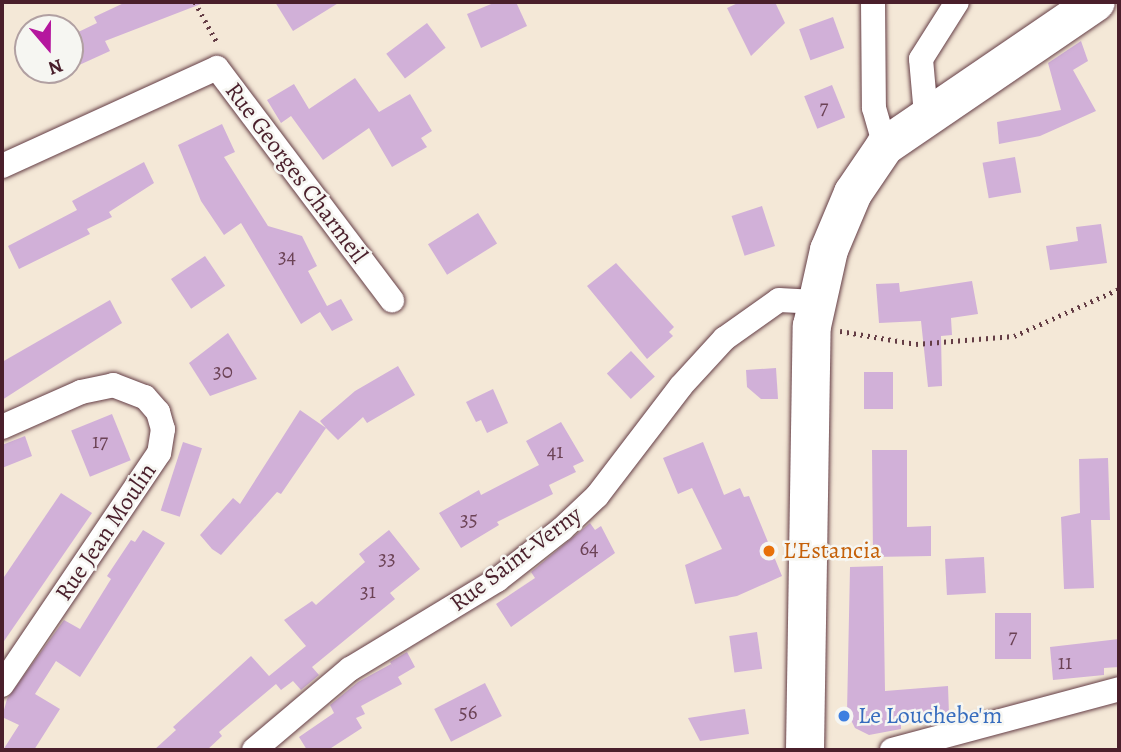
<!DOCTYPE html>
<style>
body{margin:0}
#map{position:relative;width:1121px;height:752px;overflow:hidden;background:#f4e8d7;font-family:Alegreya,serif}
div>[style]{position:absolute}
.building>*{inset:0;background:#d1b0d8;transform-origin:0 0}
.path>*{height:4.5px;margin-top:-2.25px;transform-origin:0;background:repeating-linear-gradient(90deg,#643d45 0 2px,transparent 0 7px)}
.roads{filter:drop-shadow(0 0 2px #643d45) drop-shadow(0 0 2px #643d45)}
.street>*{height:24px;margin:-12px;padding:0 12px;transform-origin:12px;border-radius:12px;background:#fff}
.primary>*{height:38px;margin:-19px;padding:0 19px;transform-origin:19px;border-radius:19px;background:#fff}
.dots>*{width:19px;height:19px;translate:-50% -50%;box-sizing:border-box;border:4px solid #f6f6f2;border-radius:50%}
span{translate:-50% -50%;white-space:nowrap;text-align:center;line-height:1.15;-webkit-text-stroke:5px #f6f6f2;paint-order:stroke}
.number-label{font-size:21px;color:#6c4356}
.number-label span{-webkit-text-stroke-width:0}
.street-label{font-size:24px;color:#4a1f2b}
.food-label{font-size:24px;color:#c56008}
.left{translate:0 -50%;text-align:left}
.shop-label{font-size:24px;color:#366cbe}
.frame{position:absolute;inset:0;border:4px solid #4a1f2b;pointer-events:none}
.north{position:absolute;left:14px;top:14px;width:70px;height:70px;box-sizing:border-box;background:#f6f6f2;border:2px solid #b1a0a2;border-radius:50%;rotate:160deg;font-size:19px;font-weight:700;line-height:28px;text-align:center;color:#4a1f2b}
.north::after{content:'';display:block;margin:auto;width:24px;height:32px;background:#b5179e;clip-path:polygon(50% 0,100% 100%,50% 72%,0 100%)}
</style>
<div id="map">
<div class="building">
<i style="clip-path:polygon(126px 2px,206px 2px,105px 41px,110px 51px,77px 66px,70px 51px,70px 36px,97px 23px,94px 17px)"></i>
<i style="clip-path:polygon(275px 2px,340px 2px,293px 31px)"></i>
<i style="clip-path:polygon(496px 2px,516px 2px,527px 26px,481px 48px,467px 14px)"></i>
<i style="clip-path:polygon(740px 2px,775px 2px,785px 23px,751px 56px,727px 8px)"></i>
<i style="left:833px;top:17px;width:33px;height:36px;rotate:70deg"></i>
<i style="left:427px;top:23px;width:31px;height:51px;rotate:53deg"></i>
<i style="clip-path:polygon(1081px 41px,1088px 61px,1073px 70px,1096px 111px,1040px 136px,999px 144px,997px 122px,1061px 110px,1048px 63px)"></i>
<i style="clip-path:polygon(355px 78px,379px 112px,410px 94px,432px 131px,421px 138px,427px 147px,392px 167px,369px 128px,323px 160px,291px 116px,281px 123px,267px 100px,294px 84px,309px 109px)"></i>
<i style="left:832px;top:85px;width:35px;height:30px;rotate:68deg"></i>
<i style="clip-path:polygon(222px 124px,235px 152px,224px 157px,268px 226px,302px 236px,317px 266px,308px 271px,327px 306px,341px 299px,353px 320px,332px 331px,320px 312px,301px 324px,241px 223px,224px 235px,201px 201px,178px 145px)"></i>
<i style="left:1015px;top:157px;width:36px;height:33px;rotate:80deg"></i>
<i style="clip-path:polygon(144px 162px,154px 183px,109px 212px,112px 217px,87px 229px,90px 234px,19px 269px,8px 246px,77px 210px,72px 201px)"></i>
<i style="left:762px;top:206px;width:42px;height:32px;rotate:72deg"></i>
<i style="left:478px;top:213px;width:36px;height:59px;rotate:58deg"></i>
<i style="clip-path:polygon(1101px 224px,1107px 263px,1050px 270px,1046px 246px,1078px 241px,1076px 227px)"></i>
<i style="left:205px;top:256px;width:36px;height:41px;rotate:56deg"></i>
<i style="clip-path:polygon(616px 263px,674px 327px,669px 332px,673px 336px,647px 359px,587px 286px)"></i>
<i style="clip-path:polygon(972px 281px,978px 314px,951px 318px,952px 335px,941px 336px,942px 386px,928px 387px,921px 321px,879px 323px,876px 284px,899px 283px,900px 292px)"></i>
<i style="clip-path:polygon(110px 300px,122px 323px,2px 400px,2px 362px)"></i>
<i style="clip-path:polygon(228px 333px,257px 379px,210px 396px,189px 363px)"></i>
<i style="left:631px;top:351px;width:35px;height:33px;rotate:47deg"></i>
<i style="clip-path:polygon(398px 366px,415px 395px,367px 423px,363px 417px,338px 440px,326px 428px,281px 494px,277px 492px,221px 555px,212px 549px,200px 535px,233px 498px,240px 504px,300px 410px,326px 428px,320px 421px,355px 391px)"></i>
<i style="clip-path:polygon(776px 368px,778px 399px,761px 399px,747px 387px,746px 370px)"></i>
<i style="left:893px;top:372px;width:37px;height:29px;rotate:90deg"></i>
<i style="clip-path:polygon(493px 389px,508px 423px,487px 433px,481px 420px,476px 422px,466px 402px)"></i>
<i style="left:112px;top:414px;width:50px;height:44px;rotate:68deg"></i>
<i style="clip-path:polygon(561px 422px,584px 461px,573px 466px,576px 472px,549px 485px,553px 494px,497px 522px,499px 525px,461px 548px,439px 513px,479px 490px,481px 495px,539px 465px,526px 441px)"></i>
<i style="clip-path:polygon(25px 436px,32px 456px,2px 468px,2px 445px)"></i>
<i style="left:183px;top:442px;width:20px;height:72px;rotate:18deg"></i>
<i style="clip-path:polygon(703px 442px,724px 495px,740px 488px,744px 497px,749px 496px,782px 576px,737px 596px,695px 604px,685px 565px,722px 549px,692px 488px,678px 494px,663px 458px)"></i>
<i style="clip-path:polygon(872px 450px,907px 450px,907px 527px,931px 526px,931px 556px,873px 557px)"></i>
<i style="clip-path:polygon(1108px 458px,1110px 520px,1091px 520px,1094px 588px,1064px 589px,1061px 517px,1080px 513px,1079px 459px)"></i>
<i style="clip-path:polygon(61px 493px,92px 513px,2px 644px,2px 580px)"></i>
<i style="clip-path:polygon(590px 523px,595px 530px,601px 526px,615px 553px,511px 627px,496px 604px,535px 578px,531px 572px)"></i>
<i style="clip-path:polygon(143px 530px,165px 543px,80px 677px,56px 661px,35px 694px,60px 709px,34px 750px,3px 750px,19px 725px,2px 717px,7px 699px,64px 620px,80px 629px,111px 579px,107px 576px,131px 540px,135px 542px)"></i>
<i style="clip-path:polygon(389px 530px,420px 569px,390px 593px,395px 599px,312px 667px,319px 675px,301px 690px,293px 681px,281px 690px,276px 684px,219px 732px,222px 736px,207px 750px,154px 750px,176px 730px,173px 727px,251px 656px,269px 676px,306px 646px,284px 620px,312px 601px,316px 605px,365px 562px,359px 554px)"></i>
<i style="left:984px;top:557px;width:36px;height:39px;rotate:87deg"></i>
<i style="clip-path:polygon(883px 566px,885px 691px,948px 686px,949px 714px,901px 717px,901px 729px,869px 735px,855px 728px,847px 712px,850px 567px)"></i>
<i style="left:1031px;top:613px;width:46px;height:36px;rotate:90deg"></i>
<i style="left:757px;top:632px;width:37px;height:28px;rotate:82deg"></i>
<i style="clip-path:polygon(1119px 639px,1119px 667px,1104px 668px,1104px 675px,1053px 680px,1050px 647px)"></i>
<i style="clip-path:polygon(407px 652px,415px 667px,398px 677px,402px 684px,361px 706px,365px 714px,356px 718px,362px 728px,328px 750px,307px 750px,299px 737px,334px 713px,330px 705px,358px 682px,391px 664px,394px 669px,390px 662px)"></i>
<i style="left:485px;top:683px;width:37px;height:57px;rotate:63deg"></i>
<i style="clip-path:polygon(745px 709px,749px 734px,700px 741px,688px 718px)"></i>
</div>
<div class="path">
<i style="left:195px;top:2px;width:48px;rotate:61.3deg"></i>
<i style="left:840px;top:331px;width:77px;rotate:9.7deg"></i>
<i style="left:916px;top:344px;width:98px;rotate:-4.7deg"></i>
<i style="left:1014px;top:336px;width:115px;rotate:-24.1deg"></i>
</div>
<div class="roads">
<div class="street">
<i style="left:873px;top:2px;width:106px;rotate:89.5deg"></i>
<i style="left:874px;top:108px;width:40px;rotate:74deg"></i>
<i style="left:926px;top:115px;width:56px;rotate:-95.1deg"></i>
<i style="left:921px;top:59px;width:67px;rotate:-57.7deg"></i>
<i style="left:2px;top:166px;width:236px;rotate:-24.5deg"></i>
<i style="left:217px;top:68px;width:291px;rotate:53deg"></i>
<i style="left:2px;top:427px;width:86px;rotate:-23.9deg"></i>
<i style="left:81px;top:392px;width:33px;rotate:-12deg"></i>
<i style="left:113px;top:385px;width:34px;rotate:21deg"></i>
<i style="left:145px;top:397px;width:20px;rotate:49deg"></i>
<i style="left:158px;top:412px;width:18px;rotate:74deg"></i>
<i style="left:163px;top:429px;width:24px;rotate:99deg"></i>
<i style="left:159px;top:453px;width:280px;rotate:124.1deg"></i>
<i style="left:254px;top:750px;width:126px;rotate:-40.2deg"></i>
<i style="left:350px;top:669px;width:172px;rotate:-31.2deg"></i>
<i style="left:497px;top:580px;width:83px;rotate:-38.1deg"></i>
<i style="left:562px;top:529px;width:48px;rotate:-43.3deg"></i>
<i style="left:597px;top:496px;width:138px;rotate:-52.6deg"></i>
<i style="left:681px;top:386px;width:64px;rotate:-47.5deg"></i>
<i style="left:724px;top:339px;width:67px;rotate:-35.3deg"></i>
<i style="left:779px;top:300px;width:36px;rotate:3deg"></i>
<i style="left:892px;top:750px;width:235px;rotate:-15deg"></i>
</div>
<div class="primary">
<i style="left:805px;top:750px;width:424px;rotate:-89.1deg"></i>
<i style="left:812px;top:326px;width:78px;rotate:-77.4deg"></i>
<i style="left:829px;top:250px;width:62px;rotate:-67.2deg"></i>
<i style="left:853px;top:193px;width:57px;rotate:-55.8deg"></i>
<i style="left:885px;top:146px;width:255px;rotate:-34.3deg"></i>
</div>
</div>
<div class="dots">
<i style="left:769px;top:551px;background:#e8710a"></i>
<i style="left:844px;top:716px;background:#3f7fe0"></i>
</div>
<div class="number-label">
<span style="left:824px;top:107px">7</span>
<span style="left:287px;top:256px">34</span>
<span style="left:223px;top:371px">30</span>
<span style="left:100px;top:441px">17</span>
<span style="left:555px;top:451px">41</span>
<span style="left:469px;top:519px">35</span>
<span style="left:589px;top:548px">64</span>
<span style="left:387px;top:558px">33</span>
<span style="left:368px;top:591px">31</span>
<span style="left:1013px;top:636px">7</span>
<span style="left:1065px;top:662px">11</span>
<span style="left:468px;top:712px">56</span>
</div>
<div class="street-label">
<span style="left:296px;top:173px;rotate:53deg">Rue Georges Charmeil</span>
<span style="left:106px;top:532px;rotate:-56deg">Rue Jean Moulin</span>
<span style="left:516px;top:559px;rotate:-37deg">Rue Saint-Verny</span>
</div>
<div class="food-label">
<span class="left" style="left:783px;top:551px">L'Estancia</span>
</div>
<div class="shop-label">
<span class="left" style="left:858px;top:716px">Le Louchebe'm</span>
</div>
<div class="frame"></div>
<div class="north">N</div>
</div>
